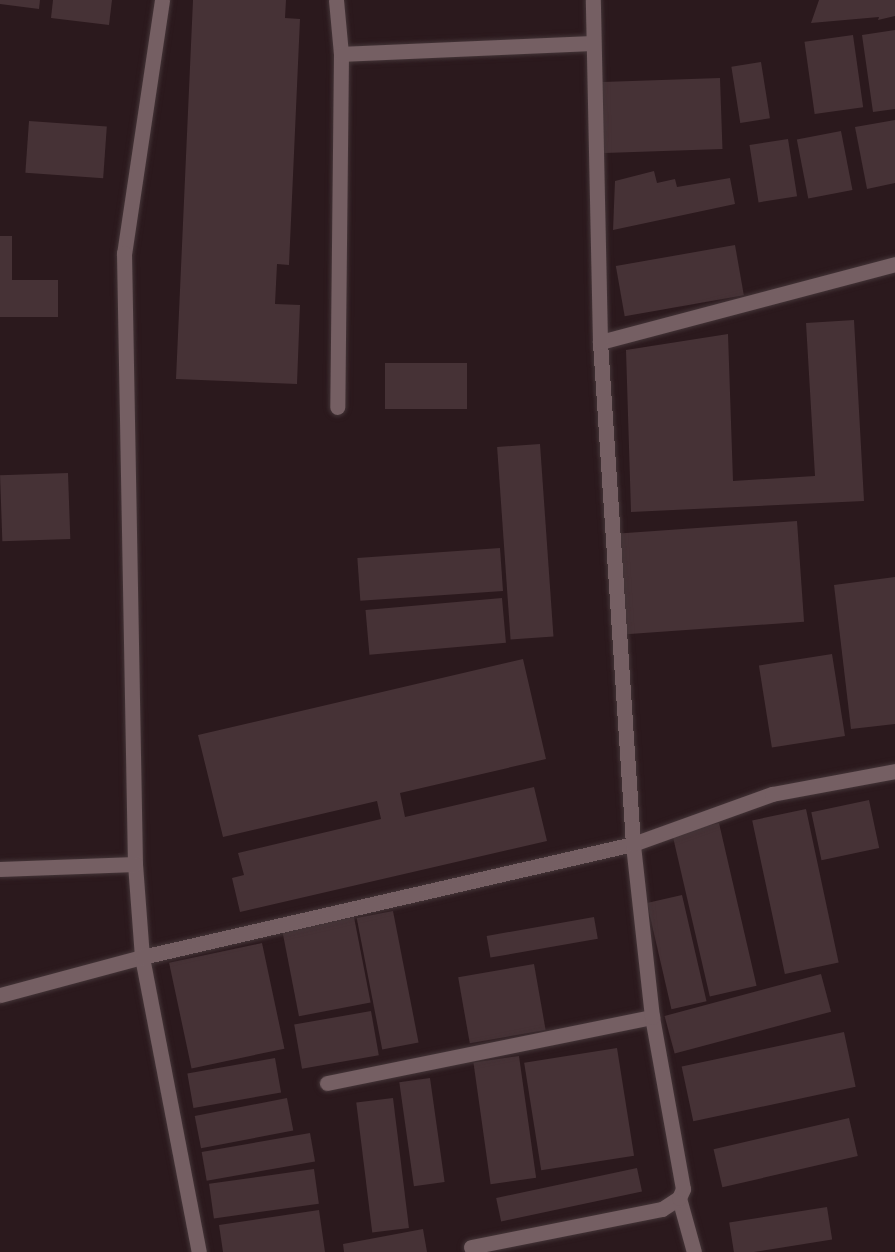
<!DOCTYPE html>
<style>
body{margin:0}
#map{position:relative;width:895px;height:1252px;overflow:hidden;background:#2b191d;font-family:"PT Sans",sans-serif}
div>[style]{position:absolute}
.building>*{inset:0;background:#463236;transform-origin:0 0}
.roads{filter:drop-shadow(0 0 2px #443538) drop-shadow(0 0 2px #443538)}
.minor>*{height:15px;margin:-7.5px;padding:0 7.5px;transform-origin:7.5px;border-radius:7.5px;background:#755f63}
span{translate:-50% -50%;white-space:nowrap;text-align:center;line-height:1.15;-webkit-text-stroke:6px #0e0708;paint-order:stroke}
</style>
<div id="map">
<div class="building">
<i style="clip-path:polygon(0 0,40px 0,39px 9px,0 4px)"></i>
<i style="clip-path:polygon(53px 0,112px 0,109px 25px,51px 18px)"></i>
<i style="clip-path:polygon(193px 0,286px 0,285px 18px,300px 19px,289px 265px,277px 264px,275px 304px,300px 305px,297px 384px,176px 379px)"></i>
<i style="clip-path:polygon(819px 0,895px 0,895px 16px,878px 20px,879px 17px,811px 23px)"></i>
<i style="clip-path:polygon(895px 30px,895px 109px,873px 112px,862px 35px)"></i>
<i style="left:853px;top:35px;width:73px;height:49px;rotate:82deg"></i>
<i style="left:761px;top:62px;width:57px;height:30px;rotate:81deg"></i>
<i style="left:720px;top:78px;width:71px;height:125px;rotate:88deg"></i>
<i style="clip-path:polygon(895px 120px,895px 183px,867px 189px,855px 127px)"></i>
<i style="left:29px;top:121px;width:78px;height:52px;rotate:4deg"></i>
<i style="left:841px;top:131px;width:60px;height:45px;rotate:79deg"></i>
<i style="left:788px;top:139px;width:58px;height:39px;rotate:81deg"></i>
<i style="clip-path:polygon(654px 171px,657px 183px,675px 179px,677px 187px,730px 178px,735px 204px,613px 230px,615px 181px)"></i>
<i style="clip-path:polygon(0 236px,12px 236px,12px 280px,58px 280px,58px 317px,0 317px)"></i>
<i style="left:735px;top:245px;width:51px;height:121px;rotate:80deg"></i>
<i style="clip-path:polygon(854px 320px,864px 501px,631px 512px,626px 350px,728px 334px,733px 481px,815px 476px,806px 323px)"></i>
<i style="left:385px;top:363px;width:82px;height:46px"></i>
<i style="left:540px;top:444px;width:193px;height:43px;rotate:86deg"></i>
<i style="left:68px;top:473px;width:66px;height:68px;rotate:88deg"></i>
<i style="left:797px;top:521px;width:101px;height:182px;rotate:86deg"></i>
<i style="left:500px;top:548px;width:43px;height:143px;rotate:86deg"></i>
<i style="clip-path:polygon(895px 577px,895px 724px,851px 729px,834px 585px)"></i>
<i style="left:502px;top:598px;width:45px;height:137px;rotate:85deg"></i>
<i style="left:832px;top:654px;width:83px;height:74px;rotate:81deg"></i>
<i style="clip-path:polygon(523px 659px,546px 759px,400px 793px,405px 817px,534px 787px,547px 841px,240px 912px,232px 878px,244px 875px,238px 853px,381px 819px,377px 801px,223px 837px,198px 735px)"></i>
<i style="left:869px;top:800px;width:49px;height:59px;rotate:78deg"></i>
<i style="left:806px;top:809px;width:157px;height:55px;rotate:78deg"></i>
<i style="left:719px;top:823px;width:167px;height:48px;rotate:77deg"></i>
<i style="left:682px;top:895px;width:109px;height:36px;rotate:77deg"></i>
<i style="left:393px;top:911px;width:134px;height:37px;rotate:79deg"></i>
<i style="left:354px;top:917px;width:87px;height:73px;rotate:79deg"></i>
<i style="left:594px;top:917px;width:22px;height:109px;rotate:80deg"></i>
<i style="left:262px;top:943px;width:108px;height:95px;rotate:78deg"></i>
<i style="left:534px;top:964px;width:67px;height:77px;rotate:80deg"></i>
<i style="left:821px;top:974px;width:39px;height:162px;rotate:75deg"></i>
<i style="left:371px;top:1011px;width:45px;height:78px;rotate:80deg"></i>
<i style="left:844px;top:1032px;width:56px;height:166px;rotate:78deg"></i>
<i style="left:617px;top:1048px;width:109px;height:94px;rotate:81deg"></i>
<i style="left:519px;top:1056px;width:123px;height:46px;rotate:82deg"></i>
<i style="left:275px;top:1058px;width:35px;height:89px;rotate:80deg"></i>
<i style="left:430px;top:1078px;width:105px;height:31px;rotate:82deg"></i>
<i style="left:287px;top:1098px;width:33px;height:94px;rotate:79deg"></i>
<i style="left:393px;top:1098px;width:131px;height:37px;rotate:83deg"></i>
<i style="left:849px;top:1118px;width:39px;height:139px;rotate:77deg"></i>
<i style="left:310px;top:1133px;width:29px;height:110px;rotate:80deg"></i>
<i style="left:637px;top:1168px;width:24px;height:144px;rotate:78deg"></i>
<i style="left:314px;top:1169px;width:35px;height:106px;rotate:82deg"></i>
<i style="left:827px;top:1207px;width:33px;height:99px;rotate:81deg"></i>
<i style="clip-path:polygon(319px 1210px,325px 1252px,223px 1252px,219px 1225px)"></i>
<i style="clip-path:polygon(423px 1229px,427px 1252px,344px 1252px,343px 1244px)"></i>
</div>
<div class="roads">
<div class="minor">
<i style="left:162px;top:0;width:256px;rotate:98.5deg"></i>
<i style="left:124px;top:253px;width:611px;rotate:88.97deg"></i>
<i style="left:135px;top:864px;width:93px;rotate:85.7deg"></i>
<i style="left:142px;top:957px;width:300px;rotate:79.1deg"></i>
<i style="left:336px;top:0;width:54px;rotate:84.7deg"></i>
<i style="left:341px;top:54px;width:353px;rotate:90.6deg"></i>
<i style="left:341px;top:54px;width:250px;rotate:-2.5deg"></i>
<i style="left:600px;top:342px;width:305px;rotate:-14.8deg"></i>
<i style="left:0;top:869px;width:135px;rotate:-2.1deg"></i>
<i style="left:0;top:995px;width:147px;rotate:-15deg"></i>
<i style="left:142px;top:957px;width:504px;rotate:-12.96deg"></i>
<i style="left:633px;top:844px;width:148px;rotate:-19.8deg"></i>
<i style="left:772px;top:794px;width:125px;rotate:-10.6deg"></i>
<i style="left:327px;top:1083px;width:332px;rotate:-11.5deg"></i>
<i style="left:679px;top:1198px;width:56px;rotate:74.5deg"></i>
<i style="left:471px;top:1247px;width:195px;rotate:-11.3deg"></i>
<i style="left:662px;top:1209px;width:20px;rotate:-33deg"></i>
<i style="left:679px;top:1198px;width:10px;rotate:-66deg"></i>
<i style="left:683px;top:1189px;width:175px;rotate:-100.2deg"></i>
<i style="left:652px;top:1017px;width:174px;rotate:-96.3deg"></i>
<i style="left:633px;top:844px;width:503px;rotate:-93.76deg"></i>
<i style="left:600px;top:342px;width:342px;rotate:-91.2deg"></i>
</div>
</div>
</div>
